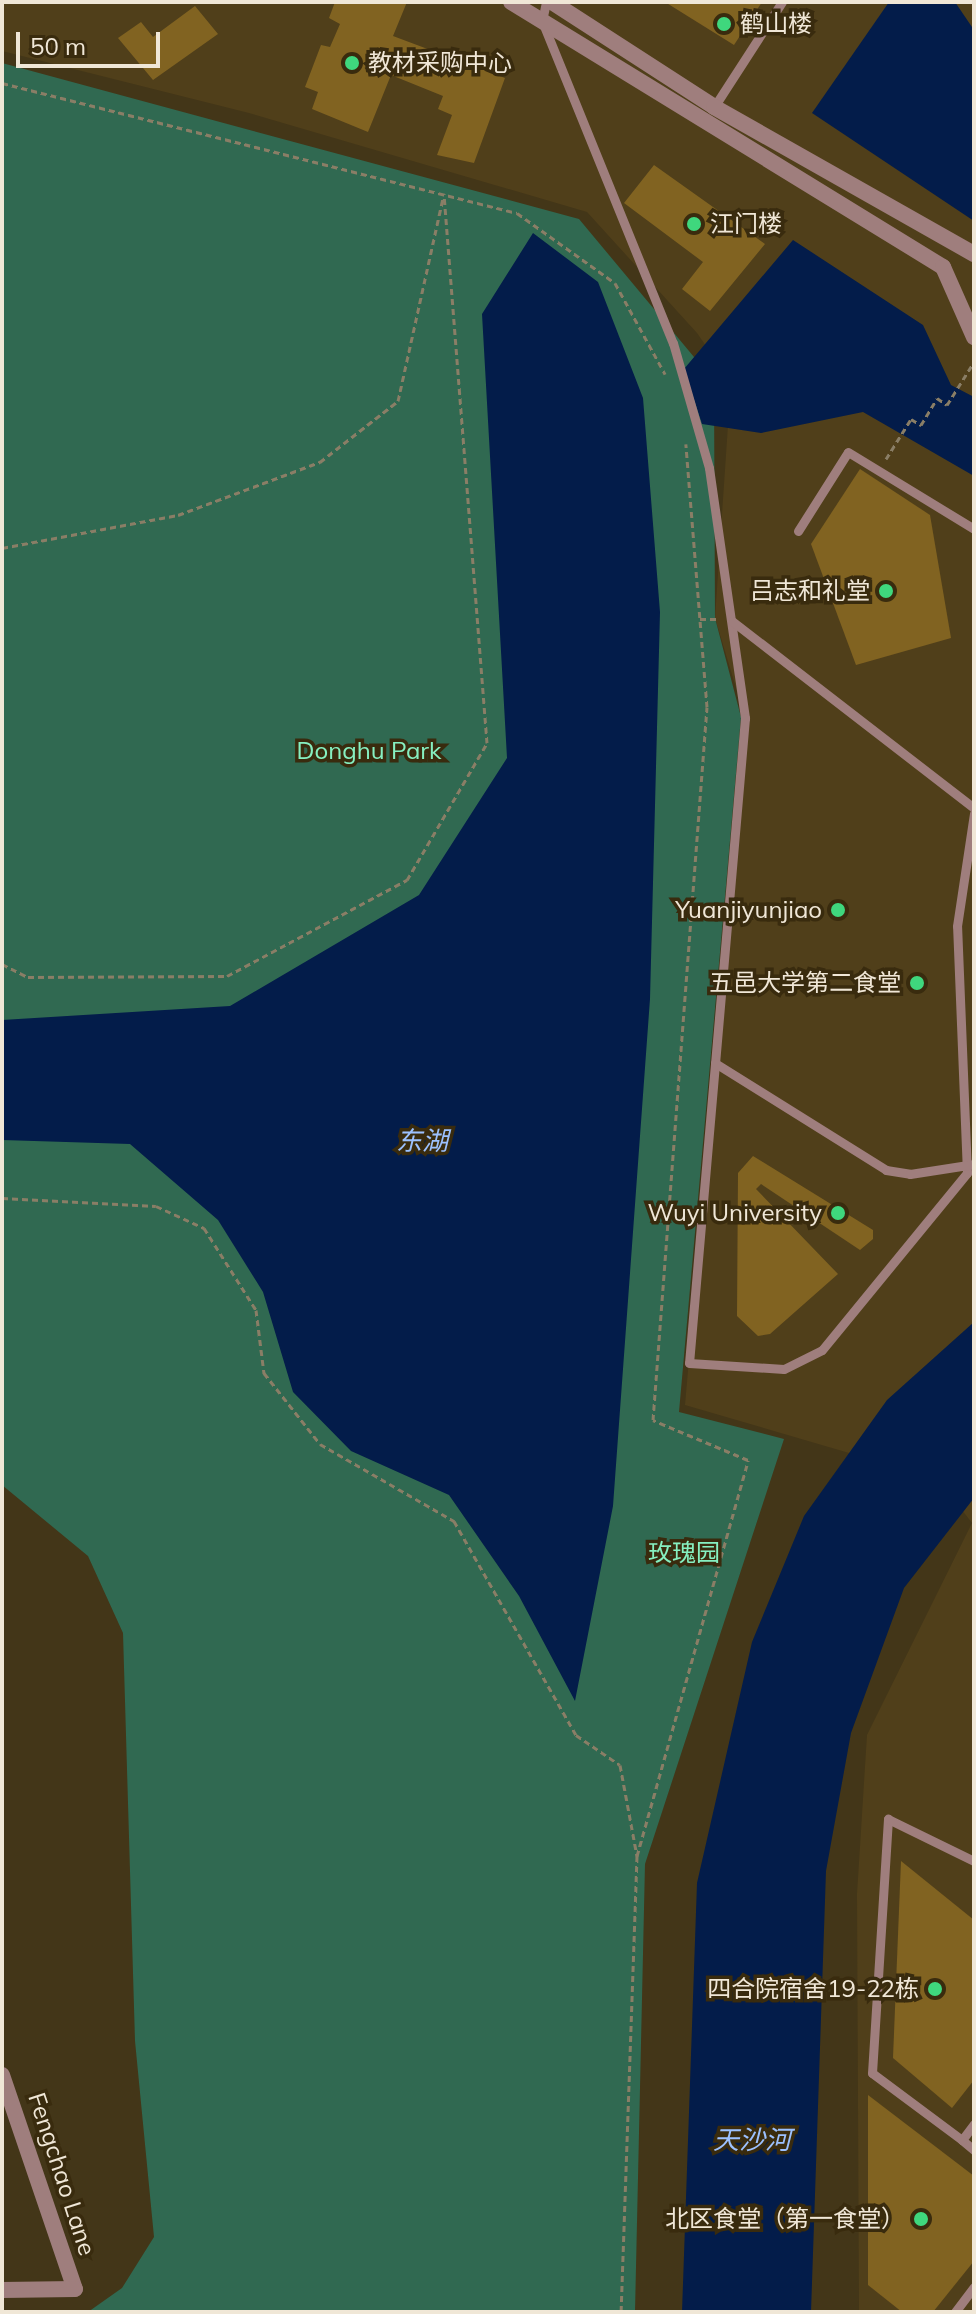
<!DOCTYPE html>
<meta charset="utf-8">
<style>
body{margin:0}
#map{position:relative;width:976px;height:2314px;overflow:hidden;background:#433618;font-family:Mulish,"Noto Sans SC",sans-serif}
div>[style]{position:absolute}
.built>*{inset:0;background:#503f1a}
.green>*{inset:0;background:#306951}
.water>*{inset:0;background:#031c4a}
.building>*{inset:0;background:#816321}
.path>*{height:3px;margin-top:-1.5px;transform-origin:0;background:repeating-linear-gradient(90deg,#8a7e66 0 6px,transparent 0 10px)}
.lane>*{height:9px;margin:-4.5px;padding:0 4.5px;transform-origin:4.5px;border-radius:4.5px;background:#9f7e7d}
.street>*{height:16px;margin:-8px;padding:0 8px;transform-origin:8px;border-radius:8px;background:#9f7e7d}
.dots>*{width:22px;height:22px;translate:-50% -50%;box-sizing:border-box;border:4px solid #392b0e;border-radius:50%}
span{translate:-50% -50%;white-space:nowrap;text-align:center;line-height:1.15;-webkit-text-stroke:7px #392b0e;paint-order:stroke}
.poi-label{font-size:24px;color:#f0e7d7}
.left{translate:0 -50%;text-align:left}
.right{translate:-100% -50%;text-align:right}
.park-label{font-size:24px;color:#86f0c1}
.street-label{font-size:24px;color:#f0e7d7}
.water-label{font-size:26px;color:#9cc1ff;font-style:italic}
.frame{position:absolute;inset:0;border:4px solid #f0e7d7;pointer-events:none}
.scale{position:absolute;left:16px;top:32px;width:144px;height:36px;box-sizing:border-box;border:4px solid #f0e7d7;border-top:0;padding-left:10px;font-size:24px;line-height:28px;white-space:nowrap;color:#f0e7d7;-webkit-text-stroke:6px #392b0e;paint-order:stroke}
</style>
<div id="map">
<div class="built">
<i style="clip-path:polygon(2px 2px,974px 2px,974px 2312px,859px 2312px,857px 1894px,867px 1735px,972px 1523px,938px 1479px,685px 1405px,745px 718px,715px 618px,728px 425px,724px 372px,697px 333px,587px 212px,249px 113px,2px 51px)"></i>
</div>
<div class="green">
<i style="clip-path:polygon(2px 63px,579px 219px,714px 381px,715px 618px,741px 717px,679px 1412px,784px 1439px,645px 1864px,635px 2312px,88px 2312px,122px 2288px,154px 2237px,135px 2041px,123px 1633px,88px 1556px,2px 1485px)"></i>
</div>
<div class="water">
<i style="clip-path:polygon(889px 2px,955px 2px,974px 30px,974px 221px,812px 113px)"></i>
<i style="clip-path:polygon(533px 233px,598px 282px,643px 398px,660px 612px,650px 999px,613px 1506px,575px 1701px,519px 1596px,449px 1495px,351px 1451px,293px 1392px,263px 1292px,218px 1220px,130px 1144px,2px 1140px,2px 1020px,230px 1006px,419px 895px,507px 758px,482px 314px)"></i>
<i style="clip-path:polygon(793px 240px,923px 325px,951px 385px,974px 397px,974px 476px,863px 412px,761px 433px,702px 424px,684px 369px)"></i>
<i style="clip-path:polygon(974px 1322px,974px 1498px,904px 1588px,851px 1733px,826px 1871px,811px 2312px,682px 2312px,697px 1883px,752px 1642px,804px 1516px,887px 1400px)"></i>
</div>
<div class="building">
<i style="clip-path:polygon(335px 2px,407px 2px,393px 36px,505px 78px,474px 163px,437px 155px,452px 115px,438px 109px,443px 96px,391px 75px,368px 132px,312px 109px,318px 92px,305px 87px,321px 45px,330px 47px,340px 24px,329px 18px)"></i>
<i style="clip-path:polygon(665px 2px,762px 2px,734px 45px)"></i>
<i style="clip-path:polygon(195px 6px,218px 34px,153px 80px,118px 38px,141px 22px,153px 37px)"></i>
<i style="clip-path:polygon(654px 165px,765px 244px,710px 311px,682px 289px,703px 262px,624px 203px)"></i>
<i style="clip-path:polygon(860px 469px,930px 515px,951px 638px,856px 665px,811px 544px)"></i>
<i style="clip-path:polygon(753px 1156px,873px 1230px,873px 1239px,860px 1250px,761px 1184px,756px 1189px,838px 1274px,770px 1334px,758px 1336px,737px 1316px,738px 1173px)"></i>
<i style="clip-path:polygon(901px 1861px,974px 1920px,974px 2080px,952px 2108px,893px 2058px)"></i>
<i style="clip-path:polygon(868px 2095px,974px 2176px,974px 2261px,933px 2312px,902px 2312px,868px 2285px)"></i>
</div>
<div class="path">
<i style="left:2px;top:83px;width:531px;rotate:14.17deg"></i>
<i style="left:517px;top:213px;width:120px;rotate:35.5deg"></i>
<i style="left:615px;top:283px;width:104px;rotate:61.2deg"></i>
<i style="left:886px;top:459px;width:47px;rotate:-58deg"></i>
<i style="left:911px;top:419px;width:12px;rotate:31deg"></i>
<i style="left:921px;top:425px;width:31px;rotate:-59deg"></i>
<i style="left:937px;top:398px;width:12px;rotate:35deg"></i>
<i style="left:947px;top:405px;width:51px;rotate:-57.9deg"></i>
<i style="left:2px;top:548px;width:179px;rotate:-10.6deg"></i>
<i style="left:178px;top:515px;width:152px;rotate:-20.5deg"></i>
<i style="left:320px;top:462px;width:99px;rotate:-38deg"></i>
<i style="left:398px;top:401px;width:208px;rotate:-77.5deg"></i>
<i style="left:700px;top:619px;width:16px"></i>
<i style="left:2px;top:964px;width:29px;rotate:27deg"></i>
<i style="left:28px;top:977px;width:199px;rotate:-0.3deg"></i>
<i style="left:227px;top:976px;width:204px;rotate:-28.1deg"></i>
<i style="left:407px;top:880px;width:159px;rotate:-59.7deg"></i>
<i style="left:487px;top:743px;width:551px;rotate:-94.48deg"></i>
<i style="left:2px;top:1198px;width:154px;rotate:3deg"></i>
<i style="left:156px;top:1206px;width:53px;rotate:24.6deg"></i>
<i style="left:204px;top:1228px;width:97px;rotate:57.6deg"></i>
<i style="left:256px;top:1310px;width:64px;rotate:82.8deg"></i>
<i style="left:264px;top:1373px;width:90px;rotate:51.7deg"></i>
<i style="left:320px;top:1444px;width:155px;rotate:29.9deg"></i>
<i style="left:454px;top:1521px;width:246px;rotate:60.3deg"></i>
<i style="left:576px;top:1735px;width:53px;rotate:34.3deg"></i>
<i style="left:620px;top:1765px;width:93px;rotate:79.4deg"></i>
<i style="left:637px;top:1856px;width:456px;rotate:92deg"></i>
<i style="left:637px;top:1856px;width:411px;rotate:-74.3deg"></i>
<i style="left:748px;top:1460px;width:103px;rotate:-157.2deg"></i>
<i style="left:653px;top:1420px;width:715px;rotate:-85.67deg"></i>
<i style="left:707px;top:707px;width:264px;rotate:-94.6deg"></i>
</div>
<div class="lane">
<i style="left:546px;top:2px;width:19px;rotate:102deg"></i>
<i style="left:542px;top:21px;width:348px;rotate:67.9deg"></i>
<i style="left:673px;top:343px;width:130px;rotate:73.9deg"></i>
<i style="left:709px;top:468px;width:253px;rotate:81.8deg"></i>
<i style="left:745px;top:718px;width:647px;rotate:94.96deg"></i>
<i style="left:689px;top:1363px;width:95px;rotate:3.6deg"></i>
<i style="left:784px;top:1369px;width:42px;rotate:-26.6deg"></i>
<i style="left:822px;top:1350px;width:229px;rotate:-50.7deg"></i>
<i style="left:967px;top:1173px;width:247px;rotate:-92.3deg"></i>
<i style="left:957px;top:926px;width:114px;rotate:-81.4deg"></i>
<i style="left:714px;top:107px;width:125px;rotate:-57.1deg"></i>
<i style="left:798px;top:531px;width:93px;rotate:-57.7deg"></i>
<i style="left:848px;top:452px;width:148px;rotate:31.4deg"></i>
<i style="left:732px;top:621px;width:306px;rotate:37.7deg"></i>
<i style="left:715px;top:1063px;width:202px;rotate:32deg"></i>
<i style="left:886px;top:1170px;width:24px;rotate:9deg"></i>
<i style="left:910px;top:1174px;width:65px;rotate:-8.9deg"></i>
<i style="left:974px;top:2124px;width:20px;rotate:127deg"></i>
<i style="left:962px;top:2140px;width:16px;rotate:40deg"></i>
<i style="left:962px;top:2140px;width:112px;rotate:-143.3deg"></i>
<i style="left:872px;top:2073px;width:255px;rotate:-86.4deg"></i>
<i style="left:888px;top:1819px;width:96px;rotate:26deg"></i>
<i style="left:955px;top:2312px;width:31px;rotate:-53deg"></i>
</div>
<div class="street">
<i style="left:511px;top:2px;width:507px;rotate:31.53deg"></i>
<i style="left:943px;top:267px;width:77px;rotate:66.1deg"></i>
<i style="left:552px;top:2px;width:193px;rotate:32.9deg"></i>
<i style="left:714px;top:107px;width:299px;rotate:29.5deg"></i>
<i style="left:2px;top:2075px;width:226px;rotate:71.2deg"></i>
<i style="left:75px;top:2289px;width:73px;rotate:179.2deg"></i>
</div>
<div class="dots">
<i style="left:724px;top:24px;background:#3fd77d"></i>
<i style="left:352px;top:63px;background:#3fd77d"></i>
<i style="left:694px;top:224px;background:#3fd77d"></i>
<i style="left:886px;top:591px;background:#3fd77d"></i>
<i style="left:838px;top:910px;background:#3fd77d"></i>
<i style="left:917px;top:983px;background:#3fd77d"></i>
<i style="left:838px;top:1213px;background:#3fd77d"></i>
<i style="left:935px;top:1989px;background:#3fd77d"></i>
<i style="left:921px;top:2219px;background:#3fd77d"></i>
</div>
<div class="poi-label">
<span class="left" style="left:740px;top:24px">鹤山楼</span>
<span class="left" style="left:368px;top:63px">教材采购中心</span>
<span class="left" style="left:710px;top:224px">江门楼</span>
<span class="right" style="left:870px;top:591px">吕志和礼堂</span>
<span class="right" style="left:822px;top:910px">Yuanjiyunjiao</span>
<span class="right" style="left:901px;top:983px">五邑大学第二食堂</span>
<span class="right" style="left:822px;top:1213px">Wuyi University</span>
<span class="right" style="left:919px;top:1989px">四合院宿舍19-22栋</span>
<span class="right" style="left:905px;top:2219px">北区食堂（第一食堂）</span>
</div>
<div class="park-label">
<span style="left:369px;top:751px">Donghu Park</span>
<span style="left:684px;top:1553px">玫瑰园</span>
</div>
<div class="street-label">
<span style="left:62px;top:2174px;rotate:72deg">Fengchao Lane</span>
</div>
<div class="water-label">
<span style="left:422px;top:1141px">东湖</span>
<span style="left:752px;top:2140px">天沙河</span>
</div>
<div class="frame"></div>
<div class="scale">50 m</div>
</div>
